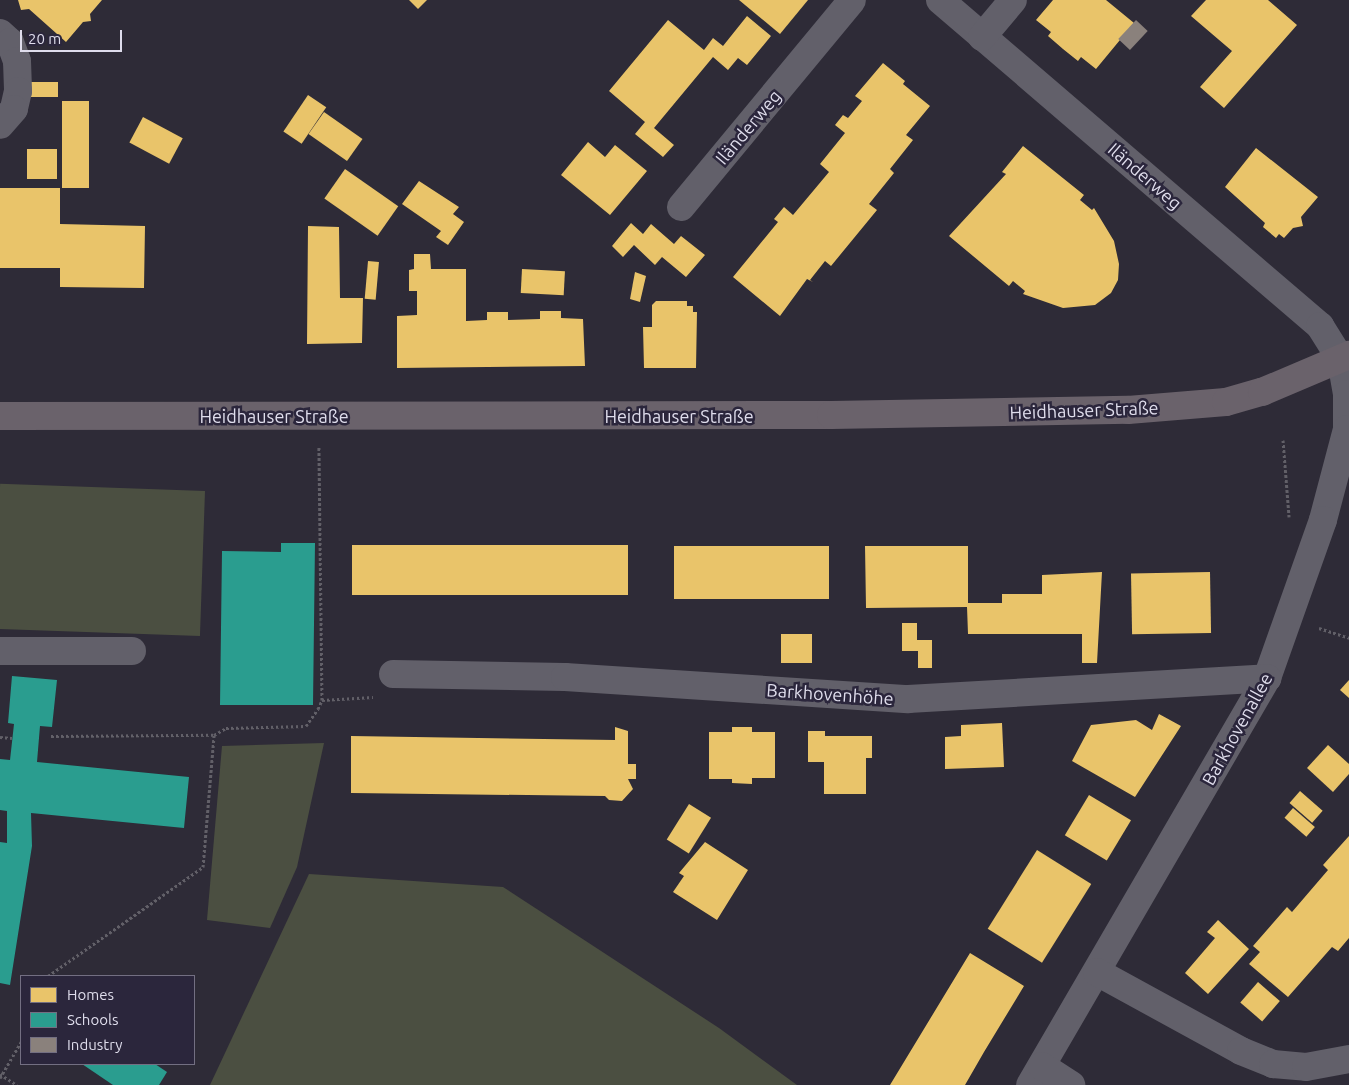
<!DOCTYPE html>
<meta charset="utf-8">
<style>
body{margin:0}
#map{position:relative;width:1349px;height:1085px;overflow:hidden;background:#2e2b37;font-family:Ubuntu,sans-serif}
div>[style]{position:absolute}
.green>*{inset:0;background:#4b4f41;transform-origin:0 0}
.homes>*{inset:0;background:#e9c46a;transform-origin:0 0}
.schools>*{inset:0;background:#2a9d8f}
.industry>*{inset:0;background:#8a817c;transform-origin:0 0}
.path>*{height:3px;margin-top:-1.5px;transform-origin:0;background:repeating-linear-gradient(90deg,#626068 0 2.5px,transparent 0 5px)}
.minor>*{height:28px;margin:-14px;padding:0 14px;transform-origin:14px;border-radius:14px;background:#62606a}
.major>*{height:28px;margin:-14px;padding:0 14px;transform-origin:14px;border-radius:14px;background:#6a626b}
span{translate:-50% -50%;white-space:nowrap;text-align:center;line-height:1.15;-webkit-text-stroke:5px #2b263c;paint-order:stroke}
.street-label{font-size:18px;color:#dfddec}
.legend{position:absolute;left:20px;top:975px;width:175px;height:90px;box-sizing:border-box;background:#2b263c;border:1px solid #736f82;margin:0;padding:6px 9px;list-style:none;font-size:15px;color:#dfddec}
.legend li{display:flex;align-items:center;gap:10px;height:25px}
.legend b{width:25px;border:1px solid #736f82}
.scale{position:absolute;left:20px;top:30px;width:102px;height:22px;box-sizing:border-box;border:2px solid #dfddec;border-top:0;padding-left:6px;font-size:15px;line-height:18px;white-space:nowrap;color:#dfddec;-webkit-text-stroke:4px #2b263c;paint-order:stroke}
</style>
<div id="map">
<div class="green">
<i style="left:205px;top:491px;width:145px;height:205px;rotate:92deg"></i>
<i style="clip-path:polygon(324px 743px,297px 867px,270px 928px,207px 920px,222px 746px)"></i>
<i style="clip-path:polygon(309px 874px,503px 887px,719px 1028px,797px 1085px,210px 1085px)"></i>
</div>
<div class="homes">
<i style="clip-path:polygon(18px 0,102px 0,90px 14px,91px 21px,83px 22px,66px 42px,29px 9px,21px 10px)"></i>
<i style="clip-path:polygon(409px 0,427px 0,418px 9px)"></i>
<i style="clip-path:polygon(739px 0,808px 0,780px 34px)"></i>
<i style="clip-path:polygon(1053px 0,1106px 0,1134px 23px,1096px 69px,1081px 57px,1078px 61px,1063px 49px,1048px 36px,1051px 32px,1036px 20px)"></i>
<i style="clip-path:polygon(1206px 0,1268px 0,1297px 25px,1224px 108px,1200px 87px,1232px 51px,1191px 16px)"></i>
<i style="clip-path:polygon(747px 16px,771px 36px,747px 65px,738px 58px,728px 70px,713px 57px,654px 128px,674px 145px,663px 157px,635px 134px,645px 122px,609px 91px,668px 20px,704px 50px,713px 38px,723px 46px)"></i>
<i style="clip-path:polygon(883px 63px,905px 81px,903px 84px,930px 106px,906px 135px,913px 140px,890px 169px,894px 173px,869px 204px,877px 210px,831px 266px,825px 261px,810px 280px,813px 282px,807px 279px,780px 316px,733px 277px,778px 222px,774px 219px,784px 207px,793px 215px,829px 172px,820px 164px,845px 133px,835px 125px,843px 115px,848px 118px,862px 101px,855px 96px)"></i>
<i style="left:28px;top:82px;width:30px;height:15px"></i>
<i style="left:308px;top:95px;width:22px;height:44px;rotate:34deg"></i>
<i style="left:62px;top:101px;width:27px;height:87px"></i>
<i style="left:324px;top:112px;width:47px;height:27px;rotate:35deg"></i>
<i style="left:143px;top:117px;width:45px;height:29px;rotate:28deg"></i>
<i style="clip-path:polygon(588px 142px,605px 157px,615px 145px,647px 171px,610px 215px,561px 175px)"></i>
<i style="clip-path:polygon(1023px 146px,1084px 195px,1080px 200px,1092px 210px,1094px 208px,1114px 241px,1119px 264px,1118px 280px,1111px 293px,1095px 305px,1063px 308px,1023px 294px,1025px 291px,1013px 281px,1009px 286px,949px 236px,1006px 174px,1002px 172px)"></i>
<i style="clip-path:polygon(1256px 148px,1318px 197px,1301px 217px,1303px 226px,1293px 228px,1284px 238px,1279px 234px,1276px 238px,1263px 227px,1265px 223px,1225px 187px)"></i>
<i style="left:27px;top:149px;width:30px;height:30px"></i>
<i style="left:345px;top:169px;width:65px;height:36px;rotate:35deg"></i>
<i style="clip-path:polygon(419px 181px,459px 207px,453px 214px,464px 222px,448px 245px,436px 237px,441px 231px,402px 204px)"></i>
<i style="clip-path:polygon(0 188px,60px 188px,60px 224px,145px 226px,144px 288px,60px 287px,60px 268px,0 268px)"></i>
<i style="clip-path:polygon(631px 223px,643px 234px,651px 224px,674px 244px,681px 236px,705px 255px,686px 277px,662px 257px,655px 265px,634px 245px,623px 257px,612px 246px)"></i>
<i style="clip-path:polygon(308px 226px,339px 227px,340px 298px,363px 298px,362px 343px,307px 344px)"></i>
<i style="clip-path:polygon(414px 254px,430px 254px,431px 269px,466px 269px,466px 321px,487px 320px,487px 312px,508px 312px,508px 320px,540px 319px,540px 311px,561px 311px,561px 318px,583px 319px,585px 366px,397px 368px,397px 316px,417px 315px,417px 291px,409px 291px,409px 270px,414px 269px)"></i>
<i style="left:368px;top:261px;width:11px;height:38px;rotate:5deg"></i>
<i style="left:522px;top:269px;width:43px;height:24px;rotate:3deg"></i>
<i style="clip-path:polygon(635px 272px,646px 276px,640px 302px,630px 299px)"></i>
<i style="clip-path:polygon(656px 301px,687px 301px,687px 306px,693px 306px,693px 312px,697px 312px,696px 368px,644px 368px,643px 327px,652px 327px,652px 305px)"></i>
<i style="left:352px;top:545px;width:276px;height:50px"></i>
<i style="left:829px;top:546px;width:53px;height:155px;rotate:90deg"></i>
<i style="clip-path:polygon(865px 546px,968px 546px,968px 603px,1002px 603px,1002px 594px,1042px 594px,1042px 575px,1102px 572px,1097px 663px,1082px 663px,1082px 634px,968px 634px,967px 607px,866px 608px)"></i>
<i style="left:1210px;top:572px;width:61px;height:79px;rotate:89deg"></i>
<i style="clip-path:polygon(902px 623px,917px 623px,917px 640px,932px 640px,932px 668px,918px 668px,918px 651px,902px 651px)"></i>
<i style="left:781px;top:634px;width:31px;height:29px"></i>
<i style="clip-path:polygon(1349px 680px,1349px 698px,1340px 690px)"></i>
<i style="clip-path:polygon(1159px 714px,1181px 726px,1135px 797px,1072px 761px,1091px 725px,1136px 720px,1152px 730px)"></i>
<i style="clip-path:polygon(1002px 723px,1004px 767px,945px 769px,945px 737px,961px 736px,961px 725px)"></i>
<i style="clip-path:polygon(615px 727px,628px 731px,628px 764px,636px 764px,636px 779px,628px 779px,633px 789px,622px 801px,609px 800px,605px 796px,351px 793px,351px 736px,615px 740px)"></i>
<i style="clip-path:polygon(732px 727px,752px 727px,752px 732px,775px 732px,775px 778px,752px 778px,752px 784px,732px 783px,732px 779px,709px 779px,709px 732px,732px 732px)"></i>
<i style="clip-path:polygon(808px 731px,825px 731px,825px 736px,872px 736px,872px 758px,866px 758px,866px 794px,824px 794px,824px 762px,808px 762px)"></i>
<i style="clip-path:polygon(1328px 745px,1349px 764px,1349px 774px,1333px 792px,1307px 768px)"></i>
<i style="left:1300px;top:791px;width:30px;height:16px;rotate:41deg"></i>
<i style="left:1089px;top:795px;width:49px;height:47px;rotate:31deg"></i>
<i style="left:689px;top:804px;width:26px;height:42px;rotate:32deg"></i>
<i style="left:1293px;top:808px;width:29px;height:13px;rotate:41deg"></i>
<i style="clip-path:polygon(1349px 836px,1349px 938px,1338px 951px,1332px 947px,1288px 997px,1249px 964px,1260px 952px,1253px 946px,1287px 907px,1292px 912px,1328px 870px,1323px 865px)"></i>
<i style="clip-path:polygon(705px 842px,748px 870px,717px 920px,673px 892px,684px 876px,679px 873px)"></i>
<i style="left:1037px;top:850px;width:64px;height:93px;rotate:32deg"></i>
<i style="clip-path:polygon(1218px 920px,1249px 949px,1208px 994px,1185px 973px,1215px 938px,1207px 932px)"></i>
<i style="clip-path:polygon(970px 953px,1024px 986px,984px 1052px,965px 1085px,890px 1085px)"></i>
<i style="left:1258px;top:982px;width:29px;height:27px;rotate:41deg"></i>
</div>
<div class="schools">
<i style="clip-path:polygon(281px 543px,315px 543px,313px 705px,220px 705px,222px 551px,281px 552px)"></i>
<i style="clip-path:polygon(12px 676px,57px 680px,52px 727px,40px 726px,37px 762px,189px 777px,184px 828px,31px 813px,32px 846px,10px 985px,0 983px,0 842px,7px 843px,7px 811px,0 810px,0 759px,10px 760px,14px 724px,8px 723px)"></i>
<i style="clip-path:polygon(82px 1064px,155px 1064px,167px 1072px,159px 1085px,113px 1085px)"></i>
</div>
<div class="industry">
<i style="left:1136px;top:20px;width:16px;height:26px;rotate:43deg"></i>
</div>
<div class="path">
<i style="left:1283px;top:440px;width:77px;rotate:85.5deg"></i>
<i style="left:1319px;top:628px;width:32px;rotate:18deg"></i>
<i style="left:322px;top:700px;width:51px;rotate:-3.4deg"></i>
<i style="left:51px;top:736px;width:163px;rotate:-0.4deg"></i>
<i style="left:0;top:737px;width:12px;rotate:5deg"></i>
<i style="left:48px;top:976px;width:189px;rotate:-35.1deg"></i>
<i style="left:203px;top:867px;width:132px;rotate:-85.2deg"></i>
<i style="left:214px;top:735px;width:14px;rotate:-30deg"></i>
<i style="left:226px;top:728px;width:80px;rotate:-1.4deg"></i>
<i style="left:306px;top:726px;width:21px;rotate:-55deg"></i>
<i style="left:318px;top:709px;width:10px;rotate:-66deg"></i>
<i style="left:322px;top:700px;width:254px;rotate:-90.7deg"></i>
<i style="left:0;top:1074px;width:20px;rotate:33deg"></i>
<i style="left:0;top:1078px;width:42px;rotate:-59.7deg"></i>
</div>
<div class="minor">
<i style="left:940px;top:0;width:501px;rotate:40.63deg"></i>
<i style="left:1320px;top:326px;width:40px;rotate:58deg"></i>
<i style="left:1341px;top:360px;width:35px;rotate:80deg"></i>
<i style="left:1347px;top:394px;width:35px;rotate:90deg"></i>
<i style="left:1347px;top:429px;width:94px;rotate:104.8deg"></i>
<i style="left:1323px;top:520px;width:168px;rotate:109.5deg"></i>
<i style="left:1267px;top:678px;width:471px;rotate:120.2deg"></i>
<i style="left:0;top:33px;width:13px;rotate:42deg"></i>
<i style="left:10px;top:42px;width:20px;rotate:70deg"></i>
<i style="left:17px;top:61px;width:30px;rotate:88deg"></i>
<i style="left:18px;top:91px;width:18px;rotate:103deg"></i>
<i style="left:14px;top:109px;width:21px;rotate:131deg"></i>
<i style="left:982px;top:37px;width:48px;rotate:-50deg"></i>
<i style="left:681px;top:207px;width:268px;rotate:-50.4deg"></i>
<i style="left:0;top:651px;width:132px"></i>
<i style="left:393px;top:674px;width:172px;rotate:1deg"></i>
<i style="left:565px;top:677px;width:344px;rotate:3.7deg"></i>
<i style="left:908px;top:699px;width:360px;rotate:-3.3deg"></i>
<i style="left:1097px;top:972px;width:164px;rotate:28.7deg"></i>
<i style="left:1241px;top:1051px;width:35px;rotate:22deg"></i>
<i style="left:1273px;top:1064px;width:33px;rotate:5deg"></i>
<i style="left:1306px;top:1067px;width:44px;rotate:-10.5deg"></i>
<i style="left:1042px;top:1066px;width:35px;rotate:33deg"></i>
</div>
<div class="major">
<i style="left:0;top:416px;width:831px;rotate:-0.07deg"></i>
<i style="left:831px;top:415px;width:297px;rotate:-1deg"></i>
<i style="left:1128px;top:410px;width:98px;rotate:-4.7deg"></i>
<i style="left:1226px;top:402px;width:37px;rotate:-16deg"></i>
<i style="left:1262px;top:392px;width:95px;rotate:-23deg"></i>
</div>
<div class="street-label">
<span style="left:748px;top:127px;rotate:-50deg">Iländerweg</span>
<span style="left:1145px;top:176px;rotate:41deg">Iländerweg</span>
<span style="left:1084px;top:410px;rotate:-2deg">Heidhauser Straße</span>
<span style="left:274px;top:416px">Heidhauser Straße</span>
<span style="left:679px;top:416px">Heidhauser Straße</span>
<span style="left:830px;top:694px;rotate:4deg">Barkhovenhöhe</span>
<span style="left:1237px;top:729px;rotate:-61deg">Barkhovenallee</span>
</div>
<ul class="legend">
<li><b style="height:14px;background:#e9c46a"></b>Homes</li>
<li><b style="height:14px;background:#2a9d8f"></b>Schools</li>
<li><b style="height:14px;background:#8a817c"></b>Industry</li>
</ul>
<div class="scale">20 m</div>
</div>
